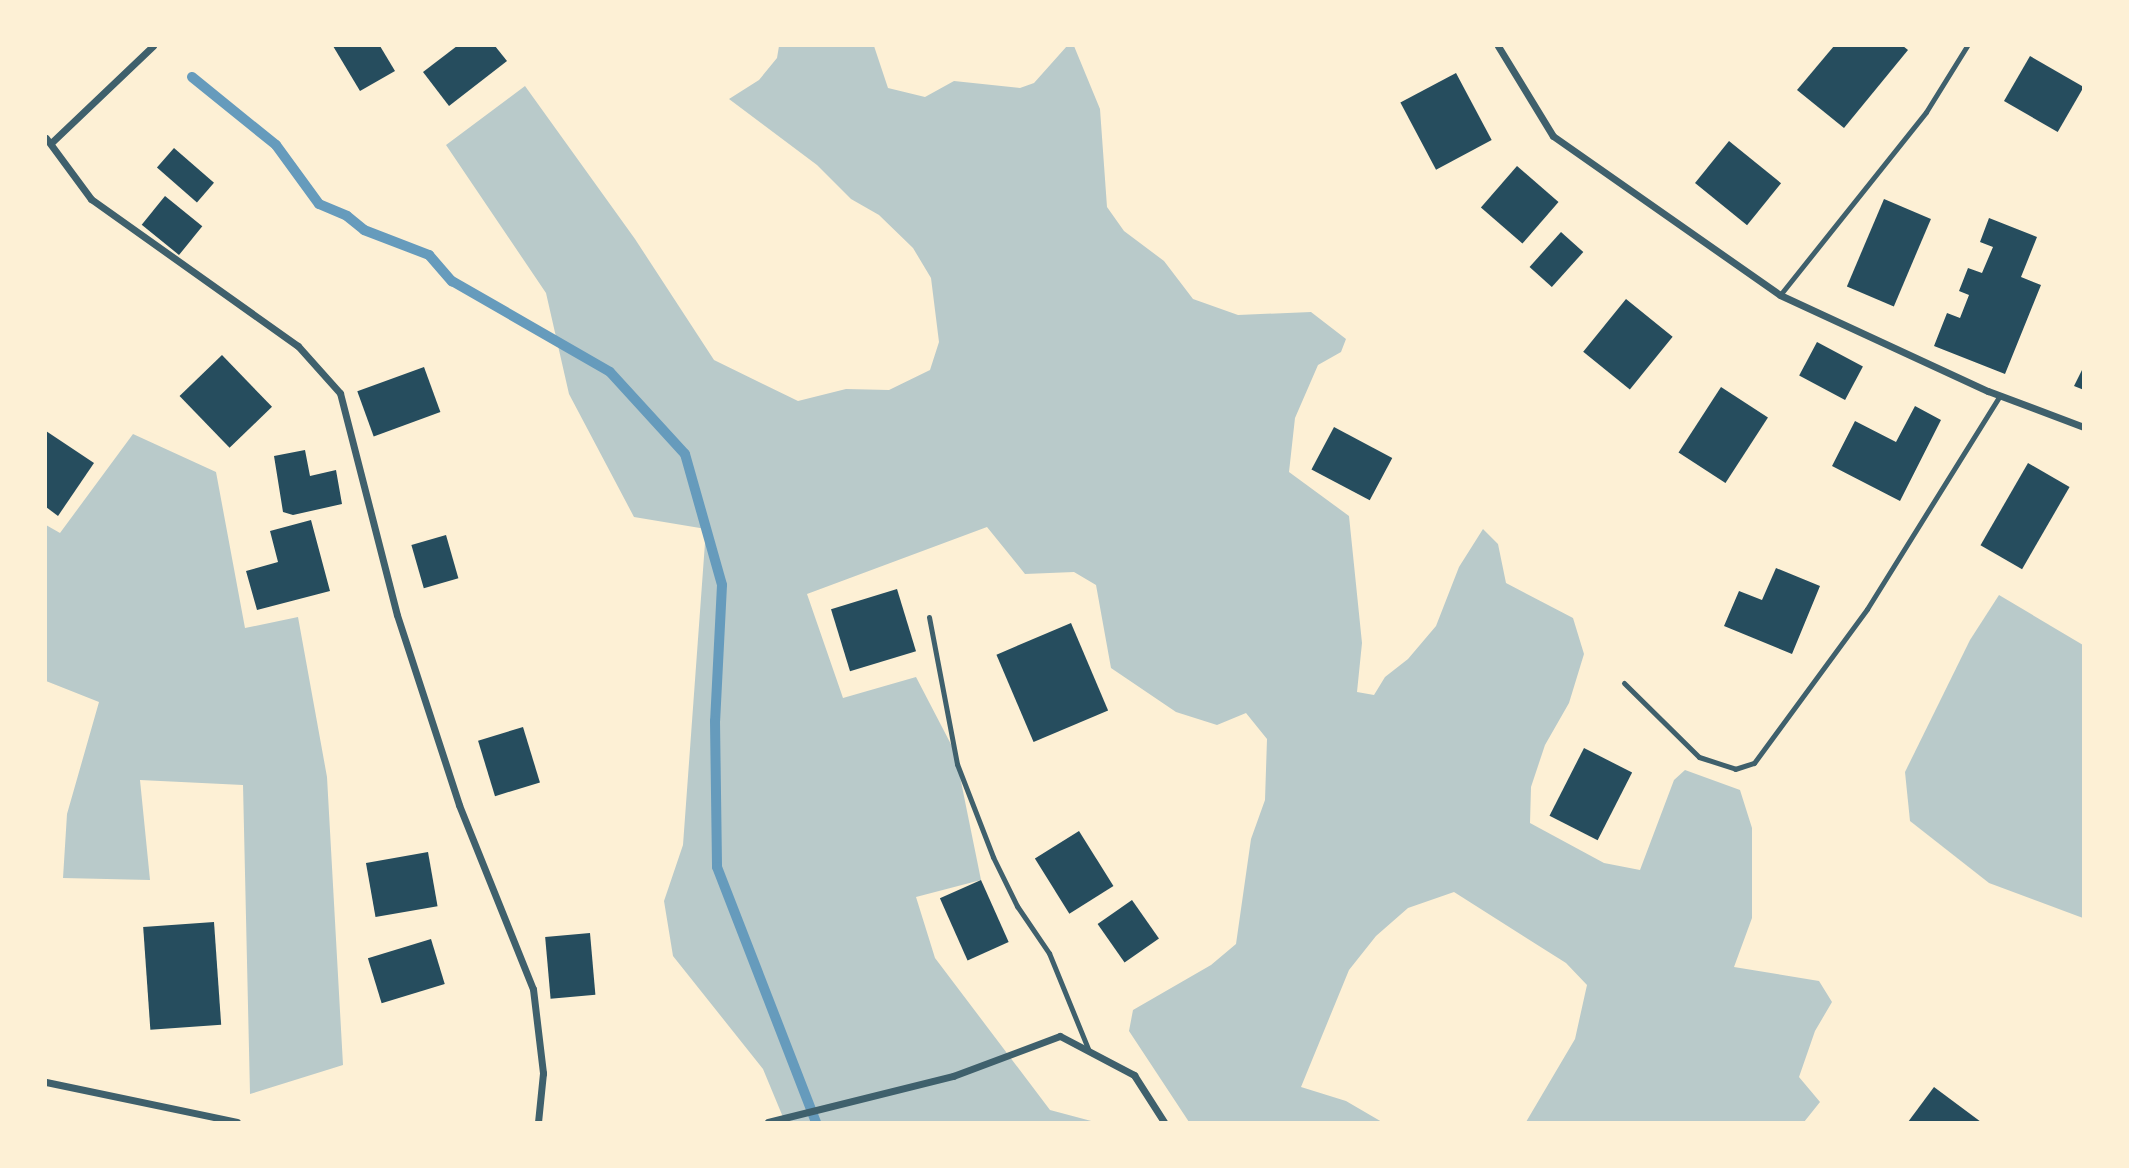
<!DOCTYPE html>
<style>
body{margin:0}
#map{position:relative;width:2129px;height:1168px;overflow:hidden;background:#fdf0d5;font-family:"DejaVu Sans",sans-serif}
div>[style]{position:absolute}
.green>*{inset:0;background:#b9caca}
.stream>*{height:10px;margin:-5px;padding:0 5px;transform-origin:5px;border-radius:5px;background:#669bbc}
.building>*{inset:0;background:#264d5e;transform-origin:0 0}
.service>*{height:5px;margin:-2.5px;padding:0 2.5px;transform-origin:2.5px;border-radius:2.5px;background:#3f606c}
.minor>*{height:7px;margin:-3.5px;padding:0 3.5px;transform-origin:3.5px;border-radius:3.5px;background:#3f606c}
span{translate:-50% -50%;white-space:nowrap;text-align:center;line-height:1.15;-webkit-text-stroke:5px #fdf0d5;paint-order:stroke}
.frame{position:absolute;inset:0;border:47px solid #fdf0d5;pointer-events:none}
</style>
<div id="map">
<div class="green">
<i style="clip-path:polygon(779px 46px,874px 46px,888px 88px,925px 97px,954px 81px,1020px 88px,1034px 83px,1067px 46px,1074px 46px,1100px 109px,1107px 207px,1124px 231px,1164px 261px,1193px 299px,1238px 315px,1311px 312px,1346px 339px,1341px 352px,1318px 365px,1295px 418px,1289px 472px,1349px 516px,1362px 643px,1357px 692px,1374px 695px,1385px 677px,1408px 659px,1436px 626px,1459px 567px,1483px 529px,1498px 544px,1506px 583px,1573px 618px,1584px 654px,1569px 703px,1545px 745px,1531px 787px,1530px 823px,1604px 863px,1640px 870px,1674px 780px,1685px 770px,1740px 790px,1752px 828px,1752px 918px,1734px 967px,1819px 981px,1832px 1002px,1815px 1031px,1799px 1077px,1820px 1102px,1804px 1122px,1526px 1122px,1575px 1039px,1587px 985px,1566px 963px,1454px 892px,1408px 908px,1376px 936px,1349px 970px,1301px 1087px,1346px 1101px,1382px 1122px,1189px 1122px,1129px 1031px,1133px 1010px,1211px 965px,1236px 944px,1251px 839px,1265px 800px,1267px 739px,1246px 713px,1217px 725px,1176px 712px,1111px 668px,1096px 585px,1074px 572px,1025px 574px,987px 527px,807px 594px,843px 698px,916px 677px,955px 752px,981px 880px,916px 897px,935px 958px,1050px 1110px,1095px 1122px,785px 1122px,763px 1069px,673px 956px,664px 901px,683px 845px,706px 529px,634px 517px,569px 394px,546px 293px,446px 145px,525px 86px,635px 239px,714px 360px,798px 401px,846px 389px,889px 390px,930px 370px,939px 342px,931px 278px,913px 248px,879px 215px,851px 199px,817px 165px,729px 99px,759px 80px,777px 58px)"></i>
<i style="clip-path:polygon(133px 434px,216px 472px,245px 628px,298px 617px,327px 777px,343px 1065px,250px 1094px,243px 785px,140px 780px,150px 880px,63px 878px,67px 814px,99px 702px,46px 681px,46px 525px,60px 533px)"></i>
<i style="clip-path:polygon(1999px 595px,2083px 645px,2083px 918px,1989px 883px,1910px 821px,1905px 772px,1970px 640px)"></i>
</div>
<div class="stream">
<i style="left:192px;top:77px;width:108px;rotate:39deg"></i>
<i style="left:276px;top:145px;width:73px;rotate:53.9deg"></i>
<i style="left:319px;top:204px;width:30px;rotate:23deg"></i>
<i style="left:347px;top:216px;width:22px;rotate:39deg"></i>
<i style="left:364px;top:230px;width:70px;rotate:21deg"></i>
<i style="left:429px;top:255px;width:35px;rotate:49deg"></i>
<i style="left:452px;top:281px;width:182px;rotate:29.9deg"></i>
<i style="left:610px;top:372px;width:111px;rotate:47.6deg"></i>
<i style="left:685px;top:454px;width:136px;rotate:74.2deg"></i>
<i style="left:722px;top:585px;width:136px;rotate:92.9deg"></i>
<i style="left:715px;top:721px;width:146px;rotate:89.2deg"></i>
<i style="left:717px;top:867px;width:274px;rotate:68.8deg"></i>
</div>
<div class="building">
<i style="clip-path:polygon(333px 46px,380px 46px,395px 71px,360px 91px)"></i>
<i style="clip-path:polygon(457px 46px,495px 46px,507px 61px,449px 106px,423px 72px)"></i>
<i style="clip-path:polygon(1834px 46px,1903px 46px,1908px 50px,1844px 128px,1797px 90px)"></i>
<i style="left:2030px;top:56px;width:62px;height:52px;rotate:30deg"></i>
<i style="left:1456px;top:73px;width:76px;height:63px;rotate:62deg"></i>
<i style="left:1729px;top:141px;width:67px;height:54px;rotate:39deg"></i>
<i style="left:174px;top:148px;width:53px;height:26px;rotate:41deg"></i>
<i style="left:1517px;top:166px;width:55px;height:55px;rotate:41deg"></i>
<i style="left:165px;top:196px;width:48px;height:37px;rotate:39deg"></i>
<i style="left:1884px;top:199px;width:51px;height:95px;rotate:23deg"></i>
<i style="clip-path:polygon(1989px 218px,2037px 237px,2021px 277px,2041px 285px,2005px 374px,1934px 346px,1947px 313px,1960px 318px,1969px 295px,1959px 291px,1968px 268px,1982px 273px,1993px 247px,1980px 242px)"></i>
<i style="left:1561px;top:232px;width:30px;height:47px;rotate:42deg"></i>
<i style="left:1626px;top:299px;width:60px;height:68px;rotate:39deg"></i>
<i style="left:1817px;top:342px;width:52px;height:38px;rotate:28deg"></i>
<i style="left:222px;top:355px;width:72px;height:59px;rotate:46deg"></i>
<i style="clip-path:polygon(2084px 366px,2084px 390px,2074px 386px)"></i>
<i style="left:424px;top:367px;width:48px;height:71px;rotate:70deg"></i>
<i style="left:1721px;top:387px;width:56px;height:78px;rotate:33deg"></i>
<i style="clip-path:polygon(1915px 406px,1941px 420px,1900px 501px,1832px 466px,1855px 421px,1896px 442px)"></i>
<i style="left:1334px;top:427px;width:66px;height:48px;rotate:28deg"></i>
<i style="clip-path:polygon(46px 431px,94px 463px,58px 516px,46px 507px)"></i>
<i style="clip-path:polygon(305px 450px,310px 476px,336px 470px,342px 504px,293px 515px,283px 512px,274px 456px)"></i>
<i style="left:2028px;top:463px;width:48px;height:95px;rotate:30deg"></i>
<i style="clip-path:polygon(311px 520px,330px 591px,257px 610px,246px 571px,278px 562px,270px 531px)"></i>
<i style="left:446px;top:535px;width:45px;height:36px;rotate:74deg"></i>
<i style="clip-path:polygon(1776px 568px,1820px 586px,1792px 654px,1724px 626px,1739px 591px,1762px 600px)"></i>
<i style="left:897px;top:589px;width:65px;height:69px;rotate:73deg"></i>
<i style="left:1071px;top:623px;width:95px;height:81px;rotate:67deg"></i>
<i style="left:523px;top:727px;width:58px;height:47px;rotate:73deg"></i>
<i style="left:1584px;top:748px;width:54px;height:76px;rotate:27deg"></i>
<i style="left:1079px;top:831px;width:65px;height:52px;rotate:58deg"></i>
<i style="left:428px;top:852px;width:55px;height:63px;rotate:80deg"></i>
<i style="left:981px;top:880px;width:68px;height:45px;rotate:66deg"></i>
<i style="left:1132px;top:900px;width:47px;height:42px;rotate:55deg"></i>
<i style="left:214px;top:922px;width:103px;height:71px;rotate:86deg"></i>
<i style="left:590px;top:933px;width:62px;height:45px;rotate:85deg"></i>
<i style="left:431px;top:939px;width:47px;height:66px;rotate:73deg"></i>
<i style="clip-path:polygon(1934px 1087px,1981px 1122px,1908px 1122px)"></i>
</div>
<div class="service">
<i style="left:1780px;top:295px;width:234px;rotate:-51.4deg"></i>
<i style="left:1926px;top:112px;width:78px;rotate:-58.2deg"></i>
<i style="left:929px;top:617px;width:150px;rotate:79.2deg"></i>
<i style="left:957px;top:764px;width:100px;rotate:68.8deg"></i>
<i style="left:993px;top:857px;width:55px;rotate:63.9deg"></i>
<i style="left:1017px;top:906px;width:57px;rotate:55.8deg"></i>
<i style="left:1049px;top:953px;width:106px;rotate:67.8deg"></i>
<i style="left:1624px;top:683px;width:105px;rotate:44.6deg"></i>
<i style="left:1699px;top:757px;width:38px;rotate:18deg"></i>
<i style="left:1735px;top:769px;width:20px;rotate:-18deg"></i>
<i style="left:1754px;top:763px;width:191px;rotate:-53.7deg"></i>
<i style="left:1867px;top:609px;width:252px;rotate:-58.1deg"></i>
</div>
<div class="minor">
<i style="left:1498px;top:46px;width:105px;rotate:58.6deg"></i>
<i style="left:1553px;top:136px;width:277px;rotate:35deg"></i>
<i style="left:1780px;top:295px;width:229px;rotate:24.8deg"></i>
<i style="left:1988px;top:391px;width:103px;rotate:20.6deg"></i>
<i style="left:46px;top:138px;width:76px;rotate:53.6deg"></i>
<i style="left:91px;top:199px;width:254px;rotate:35.4deg"></i>
<i style="left:298px;top:346px;width:63px;rotate:48.2deg"></i>
<i style="left:340px;top:393px;width:229px;rotate:75.6deg"></i>
<i style="left:397px;top:615px;width:200px;rotate:71.9deg"></i>
<i style="left:459px;top:805px;width:198px;rotate:68.1deg"></i>
<i style="left:533px;top:989px;width:85px;rotate:83.2deg"></i>
<i style="left:543px;top:1073px;width:49px;rotate:95.8deg"></i>
<i style="left:51px;top:143px;width:141px;rotate:-43.6deg"></i>
<i style="left:46px;top:1082px;width:195px;rotate:11.8deg"></i>
<i style="left:768px;top:1122px;width:191px;rotate:-14deg"></i>
<i style="left:953px;top:1076px;width:114px;rotate:-20.5deg"></i>
<i style="left:1060px;top:1036px;width:84px;rotate:27.8deg"></i>
<i style="left:1134px;top:1075px;width:56px;rotate:57.4deg"></i>
</div>
<div class="frame"></div>
</div>
